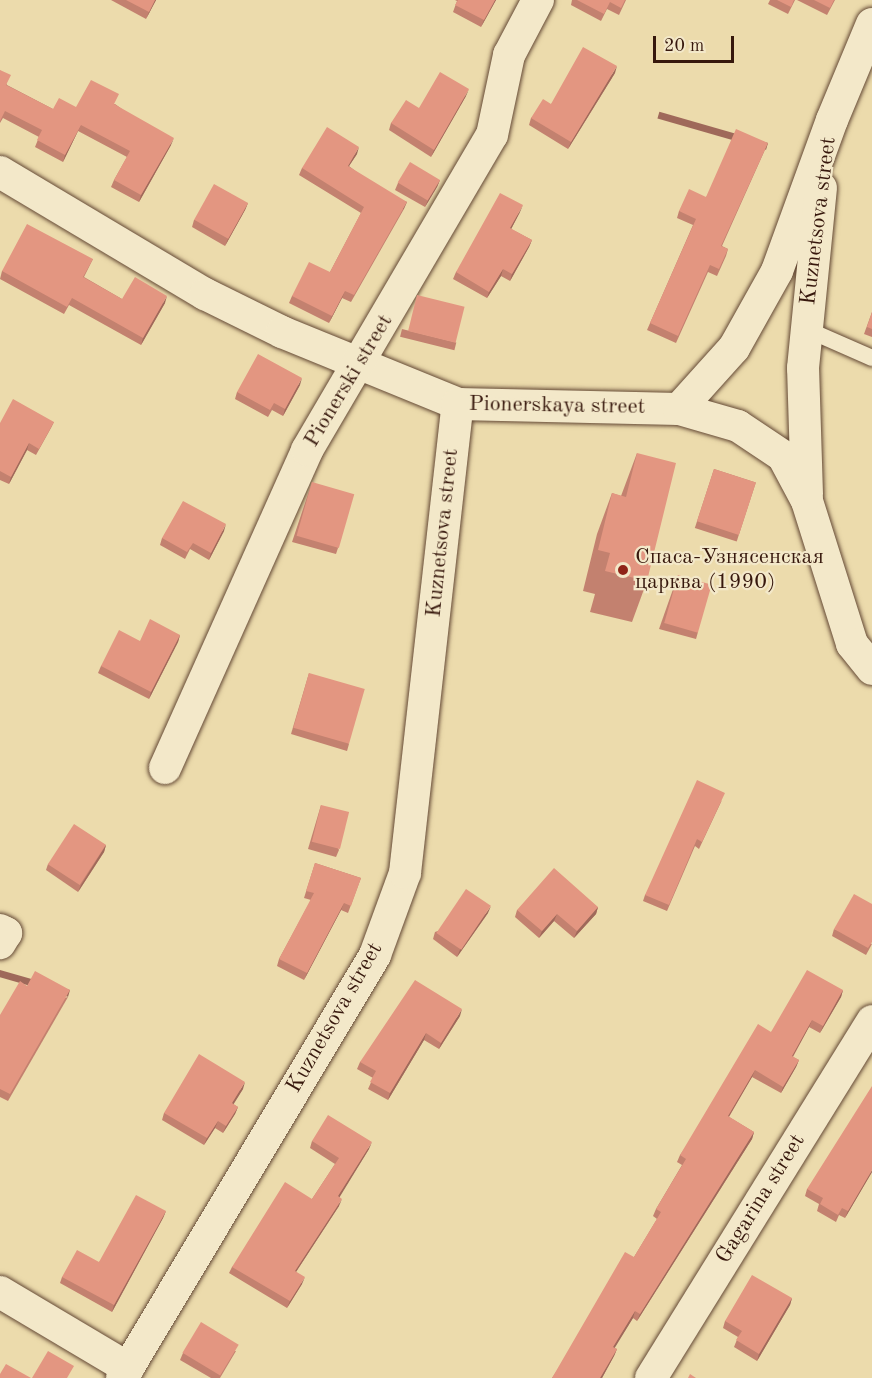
<!DOCTYPE html>
<meta charset="utf-8">
<style>
body{margin:0}
#map{position:relative;width:872px;height:1378px;overflow:hidden;background:#ecdbac;font-family:"Old Standard TT",serif}
div>[style]{position:absolute}
.roads{filter:drop-shadow(0 0 2px #644935) drop-shadow(0 0 2px #644935)}
.service>*{height:16px;margin:-8px;padding:0 8px;transform-origin:8px;border-radius:8px;background:#f3e8c9}
.minor>*{height:32px;margin:-16px;padding:0 16px;transform-origin:16px;border-radius:16px;background:#f3e8c9}
.wall>*{inset:0;background:#c3816f;transform-origin:0 0}
.shaded-wall>*{inset:0;background:#9f695a;transform-origin:0 0}
.building>*{inset:0;background:#e39681;transform-origin:0 0}
.dots>*{width:16px;height:16px;translate:-50% -50%;box-sizing:border-box;border:3px solid #f3e8c9;border-radius:50%}
span{translate:-50% -50%;white-space:nowrap;text-align:center;line-height:1.15;-webkit-text-stroke:4.5px #f3e8c9;paint-order:stroke}
.street-label{font-size:22px;color:#37180d}
.poi-label{font-size:22px;color:#37180d}
.left{translate:0 -50%;text-align:left}
.scale{position:absolute;left:653px;top:36px;width:81px;height:27px;box-sizing:border-box;border:3px solid #37180d;border-top:0;padding-left:8px;font-size:18px;line-height:21px;white-space:nowrap;color:#37180d;-webkit-text-stroke:4px #f3e8c9;paint-order:stroke}
</style>
<div id="map">
<div class="roads">
<div class="service">
<i style="left:806px;top:329px;width:72px;rotate:23.7deg"></i>
</div>
<div class="minor">
<i style="left:0;top:172px;width:239px;rotate:30.8deg"></i>
<i style="left:205px;top:294px;width:86px;rotate:26.3deg"></i>
<i style="left:282px;top:332px;width:190px;rotate:22.2deg"></i>
<i style="left:458px;top:404px;width:221px;rotate:1.3deg"></i>
<i style="left:679px;top:409px;width:61px;rotate:16.1deg"></i>
<i style="left:738px;top:426px;width:54px;rotate:33.7deg"></i>
<i style="left:783px;top:456px;width:51px;rotate:61.9deg"></i>
<i style="left:807px;top:501px;width:150px;rotate:72.5deg"></i>
<i style="left:852px;top:644px;width:32px;rotate:51deg"></i>
<i style="left:679px;top:409px;width:82px;rotate:-48deg"></i>
<i style="left:734px;top:348px;width:88px;rotate:-60.8deg"></i>
<i style="left:777px;top:271px;width:161px;rotate:-70deg"></i>
<i style="left:832px;top:120px;width:104px;rotate:-67.4deg"></i>
<i style="left:807px;top:494px;width:126px;rotate:-91.8deg"></i>
<i style="left:803px;top:368px;width:181px;rotate:-84.3deg"></i>
<i style="left:165px;top:768px;width:348px;rotate:-65.9deg"></i>
<i style="left:307px;top:450px;width:365px;rotate:-59.6deg"></i>
<i style="left:492px;top:135px;width:82px;rotate:-78deg"></i>
<i style="left:509px;top:55px;width:62px;rotate:-62.2deg"></i>
<i style="left:0;top:930px;width:7px;rotate:27deg"></i>
<i style="left:6px;top:933px;width:12px;rotate:121deg"></i>
<i style="left:0;top:1292px;width:149px;rotate:30.7deg"></i>
<i style="left:122px;top:1378px;width:493px;rotate:-59.1deg"></i>
<i style="left:375px;top:955px;width:87px;rotate:-69.9deg"></i>
<i style="left:405px;top:873px;width:472px;rotate:-83.6deg"></i>
<i style="left:651px;top:1378px;width:420px;rotate:-58.2deg"></i>
</div>
</div>
<div class="wall">
<i style="clip-path:polygon(111px 0,156px 0,146px 19px)"></i>
<i style="clip-path:polygon(455px 0,496px 0,481px 27px,453px 12px,457px 1px)"></i>
<i style="clip-path:polygon(572px 0,626px 0,619px 15px,607px 9px,601px 21px,571px 5px)"></i>
<i style="clip-path:polygon(770px 0,795px 0,788px 14px,768px 4px)"></i>
<i style="clip-path:polygon(797px 0,835px 0,827px 15px)"></i>
<i style="clip-path:polygon(0 70px,7px 85px,53px 109px,115px 104px,171px 145px,139px 202px,111px 187px,114px 180px,127px 157px,78px 131px,63px 162px,35px 147px,39px 137px,3px 118px,0 123px)"></i>
<i style="clip-path:polygon(615px 73px,568px 149px,529px 125px,531px 118px,551px 104px)"></i>
<i style="clip-path:polygon(466px 96px,431px 157px,389px 130px,391px 123px,419px 108px)"></i>
<i style="clip-path:polygon(768px 143px,722px 246px,728px 249px,726px 256px,717px 276px,708px 272px,676px 343px,647px 330px,693px 225px,677px 218px,679px 211px,706px 197px)"></i>
<i style="clip-path:polygon(357px 154px,349px 166px,404px 209px,351px 302px,342px 298px,329px 323px,289px 303px,292px 296px,330px 272px,361px 213px,299px 175px,302px 168px)"></i>
<i style="clip-path:polygon(440px 180px,437px 187px,425px 207px,395px 190px,398px 183px)"></i>
<i style="clip-path:polygon(248px 203px,245px 210px,225px 246px,192px 227px,194px 220px)"></i>
<i style="clip-path:polygon(520px 212px,511px 229px,532px 240px,529px 247px,510px 281px,501px 276px,487px 298px,453px 279px,456px 272px)"></i>
<i style="clip-path:polygon(93px 259px,84px 277px,122px 299px,165px 303px,141px 345px,69px 305px,64px 314px,0 279px,2px 271px)"></i>
<i style="clip-path:polygon(872px 312px,872px 337px,864px 334px)"></i>
<i style="left:402px;top:329px;width:56px;height:8px;rotate:14deg"></i>
<i style="clip-path:polygon(300px 385px,283px 416px,272px 410px,268px 417px,235px 399px,237px 392px)"></i>
<i style="clip-path:polygon(54px 422px,51px 428px,36px 455px,27px 450px,9px 484px,0 480px,0 423px)"></i>
<i style="clip-path:polygon(637px 453px,647px 581px,632px 622px,590px 612px,595px 594px,583px 591px,597px 534px,612px 493px,621px 496px)"></i>
<i style="left:714px;top:469px;width:44px;height:62px;rotate:18deg"></i>
<i style="clip-path:polygon(312px 482px,338px 548px,336px 554px,292px 542px)"></i>
<i style="clip-path:polygon(224px 531px,209px 560px,190px 549px,185px 559px,160px 545px,162px 538px)"></i>
<i style="clip-path:polygon(678px 575px,698px 632px,696px 639px,659px 629px)"></i>
<i style="clip-path:polygon(180px 635px,178px 642px,149px 699px,98px 673px,101px 666px,140px 641px)"></i>
<i style="clip-path:polygon(309px 673px,349px 744px,347px 751px,291px 734px)"></i>
<i style="clip-path:polygon(722px 800px,699px 849px,695px 846px,667px 911px,643px 901px,645px 895px)"></i>
<i style="clip-path:polygon(321px 805px,339px 850px,336px 857px,308px 849px)"></i>
<i style="clip-path:polygon(106px 845px,104px 852px,78px 892px,46px 870px,48px 864px)"></i>
<i style="clip-path:polygon(315px 863px,361px 878px,348px 913px,341px 910px,304px 980px,277px 966px,279px 959px,311px 900px,304px 898px)"></i>
<i style="clip-path:polygon(598px 907px,596px 914px,574px 938px,554px 921px,539px 938px,515px 917px,517px 910px)"></i>
<i style="clip-path:polygon(488px 913px,457px 957px,433px 939px,435px 932px)"></i>
<i style="clip-path:polygon(834px 929px,872px 944px,866px 955px,832px 936px)"></i>
<i style="clip-path:polygon(843px 990px,841px 997px,820px 1033px,809px 1027px,793px 1057px,799px 1060px,796px 1067px,781px 1093px,752px 1077px,729px 1117px,754px 1132px,752px 1139px,637px 1321px,633px 1318px,614px 1348px,617px 1349px,614px 1356px,602px 1378px,552px 1378px,634px 1257px,657px 1219px,653px 1216px,656px 1209px,682px 1165px,677px 1162px,680px 1155px,771px 1032px)"></i>
<i style="clip-path:polygon(68px 997px,8px 1101px,0 1097px,0 1015px)"></i>
<i style="clip-path:polygon(460px 1016px,439px 1049px,424px 1040px,388px 1100px,368px 1089px,373px 1078px,357px 1069px,360px 1062px)"></i>
<i style="clip-path:polygon(243px 1089px,233px 1104px,238px 1107px,235px 1114px,223px 1133px,215px 1128px,204px 1145px,162px 1120px,164px 1113px)"></i>
<i style="clip-path:polygon(312px 1141px,369px 1149px,339px 1197px,339px 1206px,296px 1272px,302px 1284px,287px 1308px,229px 1273px,232px 1267px,312px 1199px,335px 1164px,310px 1148px)"></i>
<i style="clip-path:polygon(872px 1172px,845px 1218px,839px 1215px,836px 1222px,817px 1211px,819px 1204px,805px 1196px,807px 1189px)"></i>
<i style="clip-path:polygon(166px 1211px,163px 1218px,112px 1312px,60px 1283px,62px 1277px,99px 1262px)"></i>
<i style="clip-path:polygon(792px 1298px,790px 1305px,757px 1361px,734px 1347px,738px 1337px,723px 1328px,725px 1321px)"></i>
<i style="clip-path:polygon(236px 1351px,220px 1378px,211px 1378px,180px 1360px,183px 1353px)"></i>
</div>
<div class="shaded-wall">
<i style="clip-path:polygon(155px 0,156px 0,146px 19px,149px 12px)"></i>
<i style="clip-path:polygon(495px 0,496px 0,481px 27px,484px 20px)"></i>
<i style="clip-path:polygon(617px 66px,615px 73px,568px 149px,571px 142px)"></i>
<i style="clip-path:polygon(469px 89px,466px 96px,431px 157px,434px 150px)"></i>
<i style="clip-path:polygon(81px 125px,78px 131px,63px 162px,65px 155px)"></i>
<i style="clip-path:polygon(174px 138px,171px 145px,139px 202px,141px 195px)"></i>
<i style="left:768px;top:143px;width:7px;height:113px;rotate:106deg"></i>
<i style="clip-path:polygon(359px 147px,357px 154px,345px 172px,348px 166px)"></i>
<i style="clip-path:polygon(440px 180px,437px 187px,425px 207px,428px 200px)"></i>
<i style="left:407px;top:202px;width:8px;height:107px;rotate:113deg"></i>
<i style="clip-path:polygon(248px 203px,245px 210px,225px 246px,228px 239px)"></i>
<i style="clip-path:polygon(523px 205px,520px 212px,508px 235px,510px 228px)"></i>
<i style="clip-path:polygon(532px 240px,529px 247px,510px 281px,512px 274px)"></i>
<i style="clip-path:polygon(503px 269px,501px 276px,487px 298px,489px 292px)"></i>
<i style="clip-path:polygon(345px 291px,342px 298px,329px 323px,332px 316px)"></i>
<i style="clip-path:polygon(167px 296px,165px 303px,141px 345px,143px 338px)"></i>
<i style="clip-path:polygon(302px 378px,300px 385px,283px 416px,285px 409px)"></i>
<i style="clip-path:polygon(29px 443px,27px 450px,9px 484px,11px 477px)"></i>
<i style="clip-path:polygon(226px 524px,224px 531px,209px 560px,211px 553px)"></i>
<i style="clip-path:polygon(180px 635px,178px 642px,149px 699px,151px 692px)"></i>
<i style="clip-path:polygon(106px 845px,104px 852px,78px 892px,81px 885px)"></i>
<i style="clip-path:polygon(344px 903px,341px 910px,304px 980px,307px 973px)"></i>
<i style="clip-path:polygon(491px 906px,488px 913px,457px 957px,460px 950px)"></i>
<i style="clip-path:polygon(598px 907px,596px 914px,574px 938px,577px 931px)"></i>
<i style="clip-path:polygon(557px 914px,554px 921px,539px 938px,542px 931px)"></i>
<i style="left:70px;top:990px;width:7px;height:120px;rotate:106deg"></i>
<i style="clip-path:polygon(843px 990px,841px 997px,820px 1033px,823px 1026px)"></i>
<i style="clip-path:polygon(462px 1009px,460px 1016px,439px 1049px,441px 1043px)"></i>
<i style="clip-path:polygon(812px 1020px,809px 1027px,789px 1063px,792px 1056px)"></i>
<i style="clip-path:polygon(426px 1033px,424px 1040px,388px 1100px,390px 1093px)"></i>
<i style="clip-path:polygon(799px 1060px,796px 1067px,781px 1093px,783px 1087px)"></i>
<i style="clip-path:polygon(755px 1070px,752px 1077px,725px 1123px,728px 1116px)"></i>
<i style="clip-path:polygon(245px 1082px,243px 1089px,230px 1110px,232px 1103px)"></i>
<i style="clip-path:polygon(238px 1107px,235px 1114px,223px 1133px,226px 1126px)"></i>
<i style="clip-path:polygon(218px 1121px,215px 1128px,204px 1145px,207px 1138px)"></i>
<i style="clip-path:polygon(754px 1132px,752px 1139px,637px 1321px,640px 1314px)"></i>
<i style="clip-path:polygon(372px 1142px,369px 1149px,336px 1203px,338px 1196px)"></i>
<i style="clip-path:polygon(872px 1170px,872px 1172px,845px 1218px,848px 1211px)"></i>
<i style="clip-path:polygon(342px 1199px,339px 1206px,292px 1278px,295px 1271px)"></i>
<i style="clip-path:polygon(166px 1211px,163px 1218px,112px 1312px,114px 1305px)"></i>
<i style="clip-path:polygon(305px 1277px,302px 1284px,287px 1308px,290px 1301px)"></i>
<i style="clip-path:polygon(792px 1298px,790px 1305px,757px 1361px,759px 1354px)"></i>
<i style="clip-path:polygon(635px 1311px,633px 1318px,611px 1354px,613px 1347px)"></i>
<i style="clip-path:polygon(617px 1349px,614px 1356px,602px 1378px,600px 1378px)"></i>
</div>
<div class="building">
<i style="clip-path:polygon(126px 0,155px 0,149px 12px)"></i>
<i style="clip-path:polygon(458px 0,495px 0,484px 20px,455px 5px)"></i>
<i style="clip-path:polygon(577px 0,625px 0,621px 8px,610px 2px,604px 14px)"></i>
<i style="clip-path:polygon(777px 0,794px 0,791px 7px)"></i>
<i style="clip-path:polygon(814px 0,834px 0,830px 8px)"></i>
<i style="clip-path:polygon(583px 47px,617px 66px,571px 142px,531px 118px,543px 99px,551px 104px)"></i>
<i style="clip-path:polygon(0 70px,11px 75px,6px 85px,53px 109px,59px 98px,76px 107px,91px 80px,119px 94px,114px 104px,174px 138px,141px 195px,114px 180px,130px 151px,81px 125px,65px 155px,37px 140px,42px 130px,5px 111px,0 121px)"></i>
<i style="clip-path:polygon(440px 72px,469px 89px,434px 150px,391px 123px,406px 100px,419px 108px)"></i>
<i style="clip-path:polygon(327px 127px,359px 147px,348px 166px,407px 202px,354px 295px,345px 291px,332px 316px,292px 296px,309px 262px,330px 272px,364px 207px,302px 168px)"></i>
<i style="clip-path:polygon(736px 129px,768px 143px,721px 246px,728px 249px,719px 269px,710px 265px,678px 336px,650px 323px,696px 219px,679px 211px,689px 189px,706px 197px)"></i>
<i style="left:410px;top:162px;width:35px;height:24px;rotate:31deg"></i>
<i style="left:214px;top:184px;width:39px;height:41px;rotate:29deg"></i>
<i style="clip-path:polygon(500px 193px,523px 205px,510px 228px,532px 240px,512px 274px,503px 269px,489px 292px,456px 272px)"></i>
<i style="clip-path:polygon(27px 224px,93px 259px,83px 277px,122px 299px,135px 277px,167px 296px,143px 338px,72px 298px,67px 307px,2px 271px)"></i>
<i style="left:417px;top:295px;width:49px;height:37px;rotate:14deg"></i>
<i style="clip-path:polygon(872px 312px,872px 329px,867px 327px)"></i>
<i style="clip-path:polygon(258px 354px,302px 378px,285px 409px,274px 403px,270px 410px,237px 392px)"></i>
<i style="clip-path:polygon(13px 399px,54px 422px,39px 449px,29px 443px,11px 477px,0 471px,0 423px)"></i>
<i style="clip-path:polygon(637px 453px,676px 463px,647px 581px,605px 571px,610px 553px,598px 550px,612px 493px,626px 497px)"></i>
<i style="left:714px;top:469px;width:44px;height:55px;rotate:18deg"></i>
<i style="left:312px;top:482px;width:44px;height:56px;rotate:16deg"></i>
<i style="clip-path:polygon(183px 501px,226px 524px,211px 553px,193px 543px,187px 552px,162px 538px)"></i>
<i style="left:678px;top:575px;width:35px;height:50px;rotate:16deg"></i>
<i style="clip-path:polygon(150px 619px,180px 635px,151px 692px,101px 666px,119px 630px,140px 641px)"></i>
<i style="left:309px;top:673px;width:58px;height:57px;rotate:16deg"></i>
<i style="clip-path:polygon(697px 780px,725px 793px,702px 842px,697px 839px,669px 905px,645px 895px)"></i>
<i style="left:321px;top:805px;width:29px;height:38px;rotate:14deg"></i>
<i style="left:74px;top:824px;width:38px;height:48px;rotate:33deg"></i>
<i style="clip-path:polygon(315px 863px,361px 878px,351px 906px,344px 903px,307px 973px,279px 959px,314px 893px,306px 891px)"></i>
<i style="clip-path:polygon(554px 868px,598px 907px,577px 931px,557px 914px,542px 931px,517px 910px)"></i>
<i style="left:466px;top:889px;width:30px;height:53px;rotate:34deg"></i>
<i style="clip-path:polygon(854px 894px,872px 904px,872px 942px,868px 948px,834px 929px)"></i>
<i style="clip-path:polygon(807px 970px,843px 990px,823px 1026px,812px 1020px,792px 1056px,799px 1060px,783px 1087px,755px 1070px,728px 1116px,754px 1132px,640px 1314px,635px 1311px,613px 1347px,617px 1349px,600px 1378px,552px 1378px,625px 1252px,634px 1257px,661px 1212px,656px 1209px,686px 1159px,680px 1155px,758px 1024px,771px 1032px)"></i>
<i style="clip-path:polygon(35px 971px,70px 990px,10px 1094px,0 1089px,0 1015px,20px 981px,27px 986px)"></i>
<i style="clip-path:polygon(415px 980px,462px 1009px,441px 1043px,426px 1033px,390px 1093px,370px 1082px,376px 1071px,360px 1062px)"></i>
<i style="clip-path:polygon(199px 1054px,245px 1082px,232px 1103px,238px 1107px,226px 1126px,218px 1121px,207px 1138px,164px 1113px)"></i>
<i style="clip-path:polygon(872px 1086px,872px 1170px,848px 1211px,842px 1208px,838px 1215px,820px 1204px,823px 1198px,807px 1189px)"></i>
<i style="clip-path:polygon(328px 1115px,372px 1142px,338px 1196px,342px 1199px,295px 1271px,305px 1277px,290px 1301px,232px 1267px,285px 1182px,312px 1199px,339px 1158px,312px 1141px)"></i>
<i style="clip-path:polygon(136px 1195px,166px 1211px,114px 1305px,62px 1277px,77px 1250px,99px 1262px)"></i>
<i style="clip-path:polygon(752px 1275px,792px 1298px,759px 1354px,736px 1340px,742px 1331px,725px 1321px)"></i>
<i style="left:201px;top:1322px;width:44px;height:36px;rotate:31deg"></i>
<i style="clip-path:polygon(48px 1351px,74px 1366px,67px 1378px,32px 1378px)"></i>
<i style="clip-path:polygon(6px 1364px,31px 1378px,0 1378px,0 1374px)"></i>
<i style="clip-path:polygon(690px 1374px,696px 1378px,688px 1378px)"></i>
</div>
<div class="dots">
<i style="left:623px;top:570px;background:#8f2418"></i>
</div>
<div class="street-label">
<span style="left:819px;top:221px;rotate:-83deg">Kuznetsova street</span>
<span style="left:349px;top:381px;rotate:-59deg">Pionerski street</span>
<span style="left:557px;top:406px;rotate:1deg">Pionerskaya street</span>
<span style="left:443px;top:533px;rotate:-84deg">Kuznetsova street</span>
<span style="left:335px;top:1018px;rotate:-60deg">Kuznetsova street</span>
<span style="left:761px;top:1199px;rotate:-58deg">Gagarina street</span>
</div>
<div class="poi-label">
<span class="left" style="left:635px;top:570px">Спаса-Узнясенская<br>царква (1990)</span>
</div>
<div class="scale">20 m</div>
</div>
